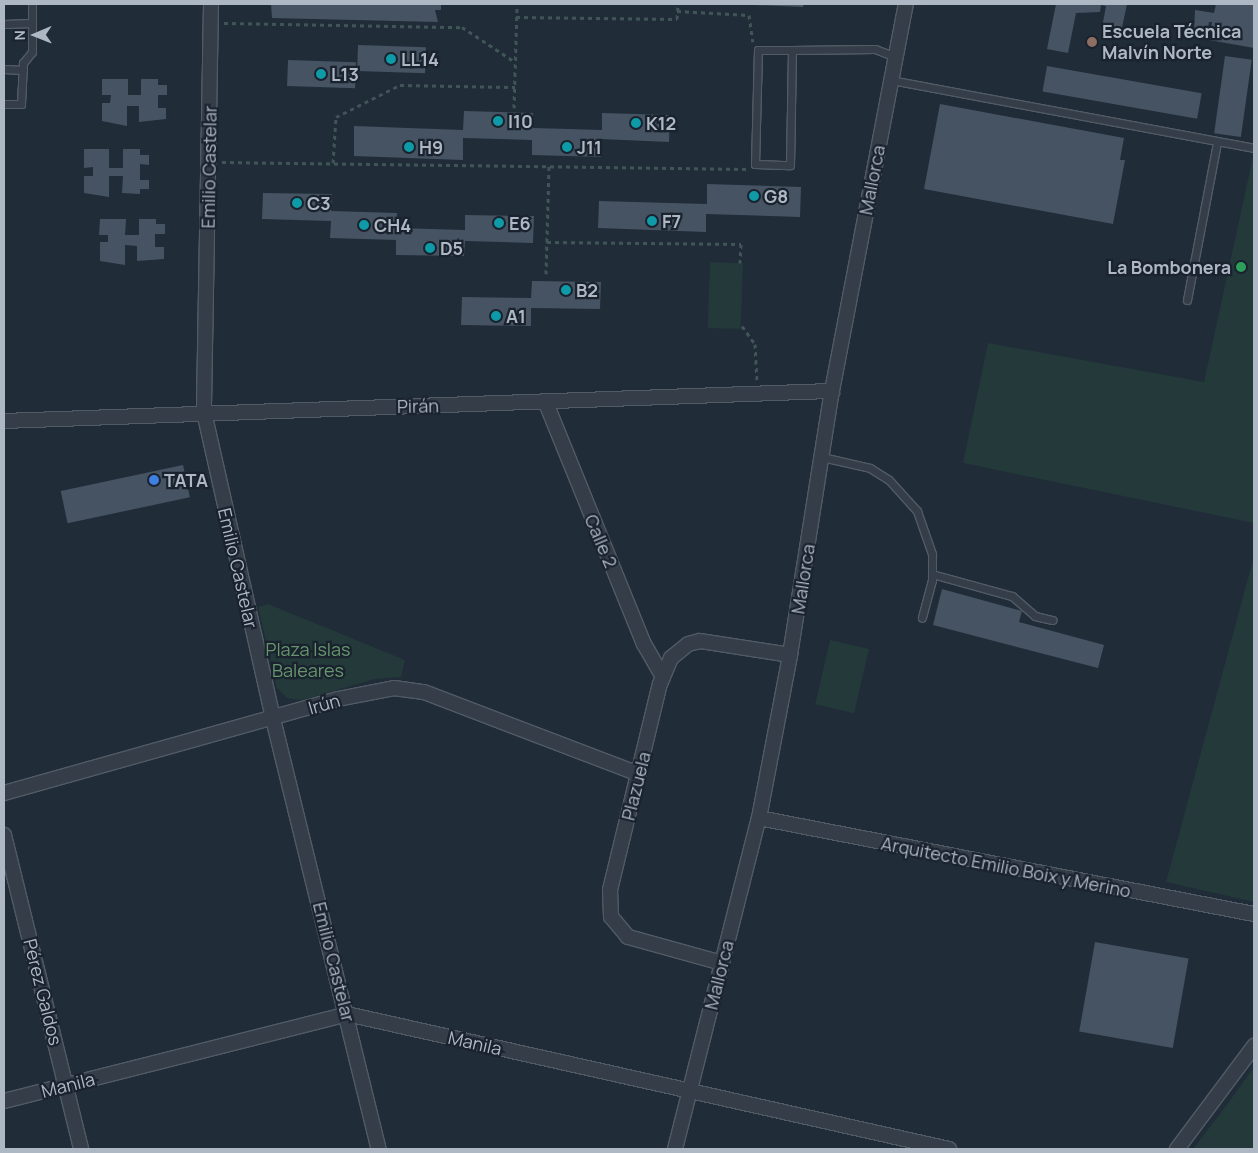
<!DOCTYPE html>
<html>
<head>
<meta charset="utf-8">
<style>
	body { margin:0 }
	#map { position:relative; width:1258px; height:1153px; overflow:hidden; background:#202c38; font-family:Manrope,sans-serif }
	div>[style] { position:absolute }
	.green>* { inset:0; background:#23393a; transform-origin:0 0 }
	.building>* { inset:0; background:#465362; transform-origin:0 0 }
	.path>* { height:3px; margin-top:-1.5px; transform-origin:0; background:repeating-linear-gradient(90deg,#405556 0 4px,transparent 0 8px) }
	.roads { filter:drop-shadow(1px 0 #515b66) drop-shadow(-1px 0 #515b66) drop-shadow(0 1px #515b66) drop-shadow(0 -1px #515b66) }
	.lane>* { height:7px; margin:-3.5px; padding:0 3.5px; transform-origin:3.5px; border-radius:3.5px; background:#343d48 }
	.street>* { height:14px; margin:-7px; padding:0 7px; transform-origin:7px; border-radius:7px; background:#343d48 }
	.dots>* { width:14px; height:14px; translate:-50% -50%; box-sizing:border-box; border:2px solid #19222d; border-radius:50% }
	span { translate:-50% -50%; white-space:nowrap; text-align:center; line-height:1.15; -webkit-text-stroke:4.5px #19222d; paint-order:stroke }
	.poi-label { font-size:18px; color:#aeb8c5; font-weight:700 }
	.left { translate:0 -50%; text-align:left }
	.right { translate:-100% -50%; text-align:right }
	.street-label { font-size:18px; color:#aeb8c5 }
	.park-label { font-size:18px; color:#66956e }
	.frame { position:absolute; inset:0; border:5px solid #aeb8c5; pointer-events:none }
	.north { position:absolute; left:10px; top:10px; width:50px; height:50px; -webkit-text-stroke:4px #19222d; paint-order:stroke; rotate:269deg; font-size:14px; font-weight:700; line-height:20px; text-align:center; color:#aeb8c5 }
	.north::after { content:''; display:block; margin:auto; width:18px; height:22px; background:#aeb8c5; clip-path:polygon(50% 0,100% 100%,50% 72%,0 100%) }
</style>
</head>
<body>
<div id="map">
	<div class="green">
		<div style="clip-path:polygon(1254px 152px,1254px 523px,963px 463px,988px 343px,1204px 382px)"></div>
		<div style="left:710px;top:262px;width:33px;height:66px;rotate:2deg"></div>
		<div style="clip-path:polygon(1254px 556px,1254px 902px,1166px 882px)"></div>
		<div style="clip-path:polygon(268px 604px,405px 660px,401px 677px,375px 679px,302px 700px,287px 698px,277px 688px,258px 607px)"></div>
		<div style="left:830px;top:640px;width:40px;height:66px;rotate:13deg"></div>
		<div style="clip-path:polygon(1254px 1067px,1254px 1149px,1193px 1149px,1226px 1106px)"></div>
	</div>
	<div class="building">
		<div style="clip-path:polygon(271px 4px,441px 4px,441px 10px,435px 10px,438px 22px,272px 18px)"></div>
		<div style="clip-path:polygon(753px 4px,804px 4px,803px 7px,753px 5px)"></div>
		<div style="clip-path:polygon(1056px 4px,1127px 4px,1120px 37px,1101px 33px,1106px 6px,1101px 5px,1100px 12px,1076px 13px,1068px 53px,1047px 49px)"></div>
		<div style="clip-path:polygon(1216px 4px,1254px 4px,1254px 48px,1209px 40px,1212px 22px,1209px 22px,1207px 34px,1194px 32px,1195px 10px,1214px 13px)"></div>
		<div style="left:358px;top:45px;width:68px;height:26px;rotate:2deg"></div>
		<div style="left:1225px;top:56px;width:27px;height:78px;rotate:8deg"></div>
		<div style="left:288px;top:60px;width:68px;height:26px;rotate:2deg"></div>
		<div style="left:1047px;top:66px;width:157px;height:26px;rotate:10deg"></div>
		<div style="clip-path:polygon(102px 79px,128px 79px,128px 95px,141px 95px,141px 79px,158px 79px,158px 85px,167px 85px,167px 95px,158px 95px,158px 108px,166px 108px,166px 119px,139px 122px,139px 106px,127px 106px,127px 126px,102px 121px,102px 103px,110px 103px,111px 95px,102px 95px)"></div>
		<div style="clip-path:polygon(940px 104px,1124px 138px,1120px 160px,1125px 160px,1113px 224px,924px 189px)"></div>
		<div style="clip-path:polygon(464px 111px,533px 113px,533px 128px,602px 130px,602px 113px,670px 115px,669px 142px,601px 139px,601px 157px,532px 155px,532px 140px,463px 138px,463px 160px,354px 156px,354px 126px,463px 130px)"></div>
		<div style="clip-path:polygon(84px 149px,109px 149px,109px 168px,123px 168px,123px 149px,140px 149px,140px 155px,149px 155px,149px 165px,140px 164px,140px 180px,149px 180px,149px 189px,140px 189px,140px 194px,122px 193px,123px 176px,109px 176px,109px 197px,84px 193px,84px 176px,93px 176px,93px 167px,84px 168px)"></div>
		<div style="clip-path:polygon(707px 184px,801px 187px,800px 217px,706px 214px,706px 232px,598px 228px,599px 201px,707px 204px)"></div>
		<div style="clip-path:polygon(263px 193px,332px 194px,331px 211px,397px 213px,396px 228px,465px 230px,465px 215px,534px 216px,533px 243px,465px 241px,464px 256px,396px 255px,396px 240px,330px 238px,331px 221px,262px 219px)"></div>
		<div style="clip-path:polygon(100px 219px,126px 219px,125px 235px,139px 235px,139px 219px,156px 219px,156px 224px,165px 224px,165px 234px,155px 234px,155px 247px,164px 247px,164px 259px,137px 261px,137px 246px,125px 245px,125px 265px,100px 261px,100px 242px,108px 242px,108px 235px,99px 235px)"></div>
		<div style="clip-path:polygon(532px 281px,601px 282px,600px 309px,531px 308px,531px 326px,461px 325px,462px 297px,531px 298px)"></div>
		<div style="left:183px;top:465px;width:33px;height:125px;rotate:78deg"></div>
		<div style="clip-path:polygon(942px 589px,1022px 611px,1019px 622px,1104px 645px,1098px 668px,933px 625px)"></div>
		<div style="left:1095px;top:942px;width:95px;height:91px;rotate:10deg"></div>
	</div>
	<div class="path">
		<div style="left:677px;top:11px;width:72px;rotate:3.2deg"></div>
		<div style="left:749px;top:15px;width:27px;rotate:82deg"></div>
		<div style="left:516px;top:17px;width:161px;rotate:0.7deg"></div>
		<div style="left:677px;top:19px;width:15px;rotate:-86deg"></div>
		<div style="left:224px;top:23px;width:238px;rotate:1deg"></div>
		<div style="left:462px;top:27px;width:64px;rotate:33.4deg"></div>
		<div style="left:514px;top:108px;width:104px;rotate:-88.3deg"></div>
		<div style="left:222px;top:162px;width:524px;rotate:0.77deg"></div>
		<div style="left:333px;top:163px;width:46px;rotate:-86.3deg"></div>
		<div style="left:336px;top:117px;width:72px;rotate:-26.6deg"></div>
		<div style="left:400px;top:85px;width:115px;rotate:1deg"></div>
		<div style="left:547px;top:242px;width:194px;rotate:0.6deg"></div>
		<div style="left:741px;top:244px;width:19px;rotate:93deg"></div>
		<div style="left:546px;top:274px;width:108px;rotate:-88.4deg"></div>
		<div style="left:742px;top:326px;width:22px;rotate:54deg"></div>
		<div style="left:755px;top:344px;width:36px;rotate:87deg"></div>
	</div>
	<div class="roads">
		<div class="lane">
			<div style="left:4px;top:24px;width:28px;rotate:-2deg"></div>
			<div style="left:792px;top:50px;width:34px;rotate:180deg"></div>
			<div style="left:758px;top:50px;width:114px;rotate:91.5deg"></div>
			<div style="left:755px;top:164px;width:35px;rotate:2deg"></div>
			<div style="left:790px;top:165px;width:115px;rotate:-89deg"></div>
			<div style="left:792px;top:50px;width:83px;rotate:-0.7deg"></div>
			<div style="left:875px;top:49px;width:22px;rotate:21deg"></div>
			<div style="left:4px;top:69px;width:19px;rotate:3deg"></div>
			<div style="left:891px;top:80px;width:369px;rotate:10.6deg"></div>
			<div style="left:4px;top:104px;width:17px"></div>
			<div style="left:21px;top:104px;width:41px;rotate:-87.2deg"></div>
			<div style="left:23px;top:63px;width:14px;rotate:-51deg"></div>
			<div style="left:32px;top:52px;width:48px;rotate:-90deg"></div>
			<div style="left:1187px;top:300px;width:161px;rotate:-79.2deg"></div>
			<div style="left:822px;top:457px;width:49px;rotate:12.9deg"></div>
			<div style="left:870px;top:468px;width:22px;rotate:32deg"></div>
			<div style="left:889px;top:480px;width:42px;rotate:47.9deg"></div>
			<div style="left:917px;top:511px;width:46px;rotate:70.8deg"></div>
			<div style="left:932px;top:554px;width:26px;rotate:90deg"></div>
			<div style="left:932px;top:580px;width:39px;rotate:105deg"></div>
			<div style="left:932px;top:574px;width:83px;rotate:15.4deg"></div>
			<div style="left:1012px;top:596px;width:30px;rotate:41deg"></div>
			<div style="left:1035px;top:616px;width:18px;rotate:13deg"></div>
		</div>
		<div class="street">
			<div style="left:211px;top:4px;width:408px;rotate:91deg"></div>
			<div style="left:204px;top:412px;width:315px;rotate:77.3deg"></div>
			<div style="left:273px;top:719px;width:443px;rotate:76.2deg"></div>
			<div style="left:546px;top:403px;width:260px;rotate:67.9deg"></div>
			<div style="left:644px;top:644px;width:38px;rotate:60deg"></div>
			<div style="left:4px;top:421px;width:829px;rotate:-2.08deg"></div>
			<div style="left:4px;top:793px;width:347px;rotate:-15.7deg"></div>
			<div style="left:338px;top:699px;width:57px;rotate:-11.1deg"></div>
			<div style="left:394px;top:688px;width:30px;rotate:8deg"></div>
			<div style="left:424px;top:692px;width:230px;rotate:20.9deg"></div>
			<div style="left:759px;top:818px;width:504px;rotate:10.98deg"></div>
			<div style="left:4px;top:835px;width:323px;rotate:76.2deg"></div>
			<div style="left:722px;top:963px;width:98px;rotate:-164.5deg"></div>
			<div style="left:628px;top:937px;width:26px;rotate:-130deg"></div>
			<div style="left:611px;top:917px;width:27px;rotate:-92deg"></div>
			<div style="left:610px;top:890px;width:212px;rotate:-76.4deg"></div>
			<div style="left:660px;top:684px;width:28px;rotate:-67deg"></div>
			<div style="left:671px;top:658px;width:22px;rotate:-39deg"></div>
			<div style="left:688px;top:644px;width:12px;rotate:-14deg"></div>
			<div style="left:700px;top:641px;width:91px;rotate:8.8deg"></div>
			<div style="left:4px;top:1101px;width:354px;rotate:-14.2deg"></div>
			<div style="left:347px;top:1014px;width:617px;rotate:12.64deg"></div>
			<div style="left:675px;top:1149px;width:341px;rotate:-75.8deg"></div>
			<div style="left:759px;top:818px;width:166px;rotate:-79.2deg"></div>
			<div style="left:790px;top:655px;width:267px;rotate:-81deg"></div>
			<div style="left:832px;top:391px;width:394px;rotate:-79.2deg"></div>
			<div style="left:1177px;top:1149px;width:129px;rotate:-53.2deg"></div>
		</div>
	</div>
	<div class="dots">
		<div style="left:1092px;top:42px;background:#8d6e63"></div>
		<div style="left:391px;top:59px;background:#0f9aa8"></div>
		<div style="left:321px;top:74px;background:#0f9aa8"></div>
		<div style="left:498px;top:121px;background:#0f9aa8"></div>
		<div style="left:636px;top:123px;background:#0f9aa8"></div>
		<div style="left:409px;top:147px;background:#0f9aa8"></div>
		<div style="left:567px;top:147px;background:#0f9aa8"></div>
		<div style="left:754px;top:196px;background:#0f9aa8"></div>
		<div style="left:297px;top:203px;background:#0f9aa8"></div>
		<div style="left:652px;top:221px;background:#0f9aa8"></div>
		<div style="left:499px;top:223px;background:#0f9aa8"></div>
		<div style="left:364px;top:225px;background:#0f9aa8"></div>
		<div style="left:430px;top:248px;background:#0f9aa8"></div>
		<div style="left:1241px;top:267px;background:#2e9e5b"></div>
		<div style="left:566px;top:290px;background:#0f9aa8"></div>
		<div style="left:496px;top:316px;background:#0f9aa8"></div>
		<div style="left:154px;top:480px;background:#3f7fe0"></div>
	</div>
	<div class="poi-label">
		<span class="left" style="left:1102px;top:42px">Escuela Técnica<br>Malvín Norte</span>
		<span class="left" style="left:401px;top:59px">LL14</span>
		<span class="left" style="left:331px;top:74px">L13</span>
		<span class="left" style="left:508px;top:121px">I10</span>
		<span class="left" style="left:646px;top:123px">K12</span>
		<span class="left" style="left:419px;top:147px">H9</span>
		<span class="left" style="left:577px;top:147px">J11</span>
		<span class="left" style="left:764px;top:196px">G8</span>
		<span class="left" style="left:307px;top:203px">C3</span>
		<span class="left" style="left:662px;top:221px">F7</span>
		<span class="left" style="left:509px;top:223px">E6</span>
		<span class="left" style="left:374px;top:225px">CH4</span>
		<span class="left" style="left:440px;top:248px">D5</span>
		<span class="right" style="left:1231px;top:267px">La Bombonera</span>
		<span class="left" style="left:576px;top:290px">B2</span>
		<span class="left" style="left:506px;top:316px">A1</span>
		<span class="left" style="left:164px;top:480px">TATA</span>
	</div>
	<div class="street-label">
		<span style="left:209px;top:167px;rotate:-89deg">Emilio Castelar</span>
		<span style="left:872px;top:180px;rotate:-79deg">Mallorca</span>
		<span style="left:418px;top:406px;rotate:-1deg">Pirán</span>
		<span style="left:601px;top:541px;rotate:67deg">Calle 2</span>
		<span style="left:238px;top:568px;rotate:77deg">Emilio Castelar</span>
		<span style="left:803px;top:579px;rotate:-81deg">Mallorca</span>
		<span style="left:324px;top:704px;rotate:-16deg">Irún</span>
		<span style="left:636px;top:786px;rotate:-76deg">Plazuela</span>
		<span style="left:1006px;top:867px;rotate:11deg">Arquitecto Emilio Boix y Merino</span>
		<span style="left:334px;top:962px;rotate:76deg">Emilio Castelar</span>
		<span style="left:719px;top:975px;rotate:-76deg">Mallorca</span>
		<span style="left:43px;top:992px;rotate:76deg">Pérez Galdos</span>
		<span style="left:475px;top:1043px;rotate:13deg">Manila</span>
		<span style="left:68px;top:1085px;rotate:-14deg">Manila</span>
	</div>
	<div class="park-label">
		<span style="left:308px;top:660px">Plaza Islas<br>Baleares</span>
	</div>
	<div class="frame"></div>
	<div class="north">N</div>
</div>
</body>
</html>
